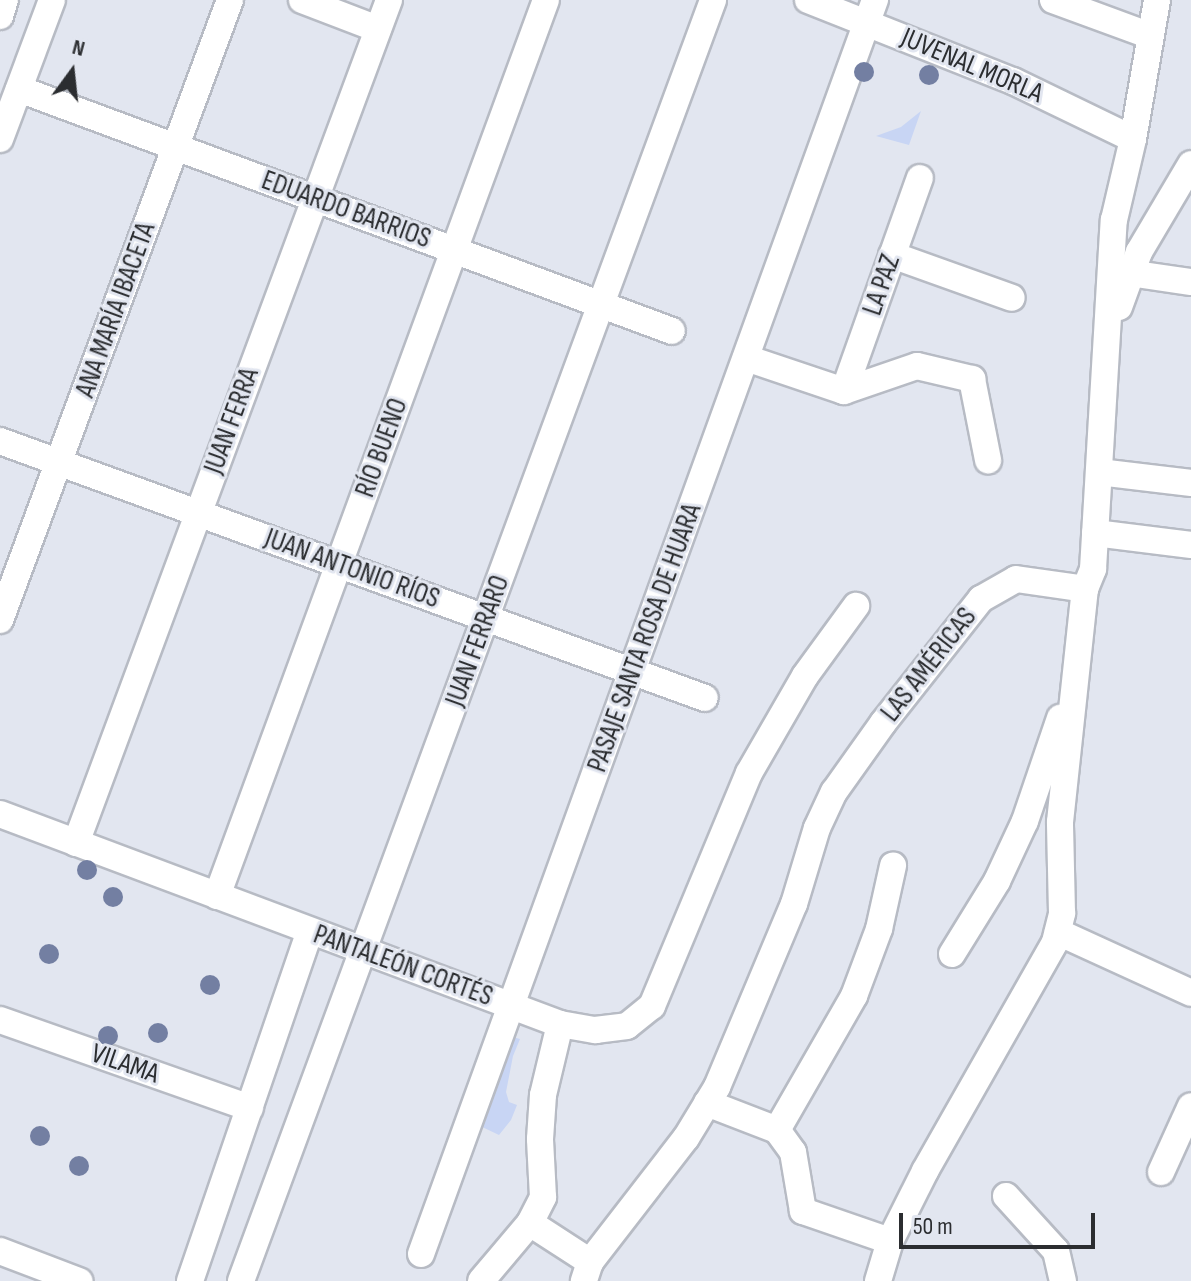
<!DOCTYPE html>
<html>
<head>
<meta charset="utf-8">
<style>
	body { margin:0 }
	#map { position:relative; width:1191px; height:1281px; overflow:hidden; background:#e2e6f0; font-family:"Sofia Sans Condensed",sans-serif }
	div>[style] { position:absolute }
	.green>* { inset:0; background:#c8d5f4 }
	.roads { filter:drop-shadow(2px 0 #b7bbc4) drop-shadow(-2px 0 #b7bbc4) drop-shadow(0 2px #b7bbc4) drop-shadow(0 -2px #b7bbc4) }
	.minor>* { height:26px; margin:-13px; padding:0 13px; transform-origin:13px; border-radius:13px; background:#fff }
	.trees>* { width:20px; height:20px; margin:-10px; border-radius:50%; background:#737fa2 }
	span { translate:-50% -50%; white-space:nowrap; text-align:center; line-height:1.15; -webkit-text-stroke:6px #e2e6f0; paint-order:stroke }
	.street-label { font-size:28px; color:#2b2d30 }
	.north { position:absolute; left:32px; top:32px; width:80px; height:80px; -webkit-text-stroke:6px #e2e6f0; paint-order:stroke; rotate:15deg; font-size:22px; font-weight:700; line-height:32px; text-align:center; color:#2b2d30 }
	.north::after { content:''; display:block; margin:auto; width:28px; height:36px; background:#2b2d30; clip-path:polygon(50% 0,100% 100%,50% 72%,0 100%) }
	.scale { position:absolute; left:899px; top:1213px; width:196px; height:36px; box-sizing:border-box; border:4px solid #2b2d30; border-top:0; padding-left:10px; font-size:24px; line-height:28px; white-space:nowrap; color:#2b2d30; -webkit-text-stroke:6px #e2e6f0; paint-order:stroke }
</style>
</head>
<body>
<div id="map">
	<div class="green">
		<div style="clip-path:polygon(921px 111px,909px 145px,876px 136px,901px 127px)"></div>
		<div style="clip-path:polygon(509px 1036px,520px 1039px,513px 1056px,506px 1092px,509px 1102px,517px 1105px,511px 1120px,499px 1135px,478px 1125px)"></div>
	</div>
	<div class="roads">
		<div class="minor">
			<div style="left:302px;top:0;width:81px;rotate:20.9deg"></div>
			<div style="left:808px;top:0;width:220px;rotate:21.6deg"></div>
			<div style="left:1013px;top:81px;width:133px;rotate:25.8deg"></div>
			<div style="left:1053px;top:0;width:104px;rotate:20.2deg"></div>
			<div style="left:0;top:16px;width:17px;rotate:-73deg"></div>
			<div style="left:19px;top:89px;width:696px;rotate:20.33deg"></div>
			<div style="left:0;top:139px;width:148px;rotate:-69.5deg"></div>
			<div style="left:892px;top:255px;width:127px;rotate:19.7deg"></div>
			<div style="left:1129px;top:273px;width:63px;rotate:8.3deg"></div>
			<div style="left:1119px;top:307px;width:59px;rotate:-70deg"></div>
			<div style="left:1139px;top:252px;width:102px;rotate:-59.4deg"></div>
			<div style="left:746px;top:358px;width:103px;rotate:18.6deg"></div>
			<div style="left:844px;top:391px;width:77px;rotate:-18.9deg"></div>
			<div style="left:917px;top:366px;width:57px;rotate:13.3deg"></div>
			<div style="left:972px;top:379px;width:83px;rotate:78.8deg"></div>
			<div style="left:844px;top:391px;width:226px;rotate:-70.4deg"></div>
			<div style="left:0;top:441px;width:750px;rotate:20.03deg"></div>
			<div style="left:1099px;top:472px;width:93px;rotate:6.8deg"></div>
			<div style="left:1095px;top:533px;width:97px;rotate:7.1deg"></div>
			<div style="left:0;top:620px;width:661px;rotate:-69.65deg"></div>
			<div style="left:0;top:814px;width:598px;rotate:20.56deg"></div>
			<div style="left:560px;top:1024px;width:36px;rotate:10deg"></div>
			<div style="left:595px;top:1030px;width:32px;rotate:-7deg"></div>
			<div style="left:627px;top:1026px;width:32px;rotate:-39deg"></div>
			<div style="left:652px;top:1006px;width:252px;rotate:-67.4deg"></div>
			<div style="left:749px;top:773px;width:112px;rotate:-60deg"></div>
			<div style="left:805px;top:676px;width:87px;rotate:-53.9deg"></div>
			<div style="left:76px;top:843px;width:899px;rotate:-69.63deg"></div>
			<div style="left:217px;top:896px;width:954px;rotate:-69.84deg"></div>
			<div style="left:1058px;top:932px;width:146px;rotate:24.6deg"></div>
			<div style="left:952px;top:954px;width:86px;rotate:-58.3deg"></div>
			<div style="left:997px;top:881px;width:66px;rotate:-65deg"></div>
			<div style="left:1025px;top:821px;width:109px;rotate:-71.2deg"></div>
			<div style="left:0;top:1020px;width:265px;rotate:19.4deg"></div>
			<div style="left:707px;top:1103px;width:75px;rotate:21.1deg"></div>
			<div style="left:777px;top:1130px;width:27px;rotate:54deg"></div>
			<div style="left:793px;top:1152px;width:60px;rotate:80.4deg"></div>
			<div style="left:803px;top:1211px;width:92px;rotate:19deg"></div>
			<div style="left:777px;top:1130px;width:155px;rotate:-60.1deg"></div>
			<div style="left:854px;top:996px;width:72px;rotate:-69.5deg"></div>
			<div style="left:879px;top:929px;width:65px;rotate:-77.5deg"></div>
			<div style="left:1161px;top:1172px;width:72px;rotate:-65.6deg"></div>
			<div style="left:1006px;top:1196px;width:74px;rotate:47.7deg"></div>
			<div style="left:1056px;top:1251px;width:31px;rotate:77deg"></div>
			<div style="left:530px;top:1223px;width:72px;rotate:33deg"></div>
			<div style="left:590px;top:1262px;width:20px;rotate:108deg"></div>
			<div style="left:0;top:1251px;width:85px;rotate:20.8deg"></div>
			<div style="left:421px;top:1254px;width:1334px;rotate:-70.1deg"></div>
			<div style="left:590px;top:1262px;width:157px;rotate:-52.3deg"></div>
			<div style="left:686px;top:1138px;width:60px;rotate:-58.7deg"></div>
			<div style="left:717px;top:1087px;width:199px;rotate:-67.2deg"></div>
			<div style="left:794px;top:904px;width:79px;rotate:-73.2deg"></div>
			<div style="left:817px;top:828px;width:40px;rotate:-65deg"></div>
			<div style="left:834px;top:792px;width:85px;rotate:-54.6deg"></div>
			<div style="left:883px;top:723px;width:158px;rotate:-51.7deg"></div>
			<div style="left:981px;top:599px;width:40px;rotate:-29.7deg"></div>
			<div style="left:1016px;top:579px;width:70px;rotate:8.2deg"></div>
			<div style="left:1085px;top:589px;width:22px;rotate:-68deg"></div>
			<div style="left:1093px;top:569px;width:350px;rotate:-86.6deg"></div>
			<div style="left:1114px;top:220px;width:83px;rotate:-76.8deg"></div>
			<div style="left:1133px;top:139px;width:141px;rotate:-80.2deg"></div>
			<div style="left:190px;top:1281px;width:370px;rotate:-71.1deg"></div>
			<div style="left:241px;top:1281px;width:1365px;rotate:-69.77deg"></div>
			<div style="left:481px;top:1281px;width:76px;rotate:-49.8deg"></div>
			<div style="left:530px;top:1223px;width:29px;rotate:-63deg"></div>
			<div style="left:543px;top:1197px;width:58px;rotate:-93deg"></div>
			<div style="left:540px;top:1139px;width:44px;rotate:-86.1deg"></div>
			<div style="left:543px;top:1095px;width:73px;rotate:-76.5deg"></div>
			<div style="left:878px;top:1281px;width:42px;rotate:-73.3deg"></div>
			<div style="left:890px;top:1241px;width:78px;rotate:-63.4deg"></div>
			<div style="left:925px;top:1171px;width:263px;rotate:-60.4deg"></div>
			<div style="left:1055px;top:942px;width:30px;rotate:-76deg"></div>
			<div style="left:1062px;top:913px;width:91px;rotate:-91.3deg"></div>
			<div style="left:1060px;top:822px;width:234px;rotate:-83.9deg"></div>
		</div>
	</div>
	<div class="trees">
		<div style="left:864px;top:72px"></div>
		<div style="left:929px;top:75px"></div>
		<div style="left:87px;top:870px"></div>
		<div style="left:113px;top:897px"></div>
		<div style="left:49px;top:954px"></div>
		<div style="left:210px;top:985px"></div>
		<div style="left:158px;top:1033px"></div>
		<div style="left:108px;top:1036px"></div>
		<div style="left:40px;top:1136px"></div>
		<div style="left:79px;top:1166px"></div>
	</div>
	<div class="street-label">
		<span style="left:972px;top:66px;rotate:23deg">JUVENAL MORLA</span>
		<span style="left:346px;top:210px;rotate:20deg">EDUARDO BARRIOS</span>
		<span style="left:882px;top:285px;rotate:-71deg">LA PAZ</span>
		<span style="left:116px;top:310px;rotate:-70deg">ANA MARÍA IBACETA</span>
		<span style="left:232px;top:421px;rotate:-70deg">JUAN FERRA</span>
		<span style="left:382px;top:448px;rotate:-70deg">RÍO BUENO</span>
		<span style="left:352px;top:569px;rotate:20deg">JUAN ANTONIO RÍOS</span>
		<span style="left:645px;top:638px;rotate:-70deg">PASAJE SANTA ROSA DE HUARA</span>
		<span style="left:478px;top:641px;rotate:-70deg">JUAN FERRARO</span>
		<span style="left:929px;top:665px;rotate:-52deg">LAS AMÉRICAS</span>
		<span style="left:403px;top:966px;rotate:20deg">PANTALEÓN CORTÉS</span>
		<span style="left:125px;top:1064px;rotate:19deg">VILAMA</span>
	</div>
	<div class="north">N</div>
	<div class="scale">50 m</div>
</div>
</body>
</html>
